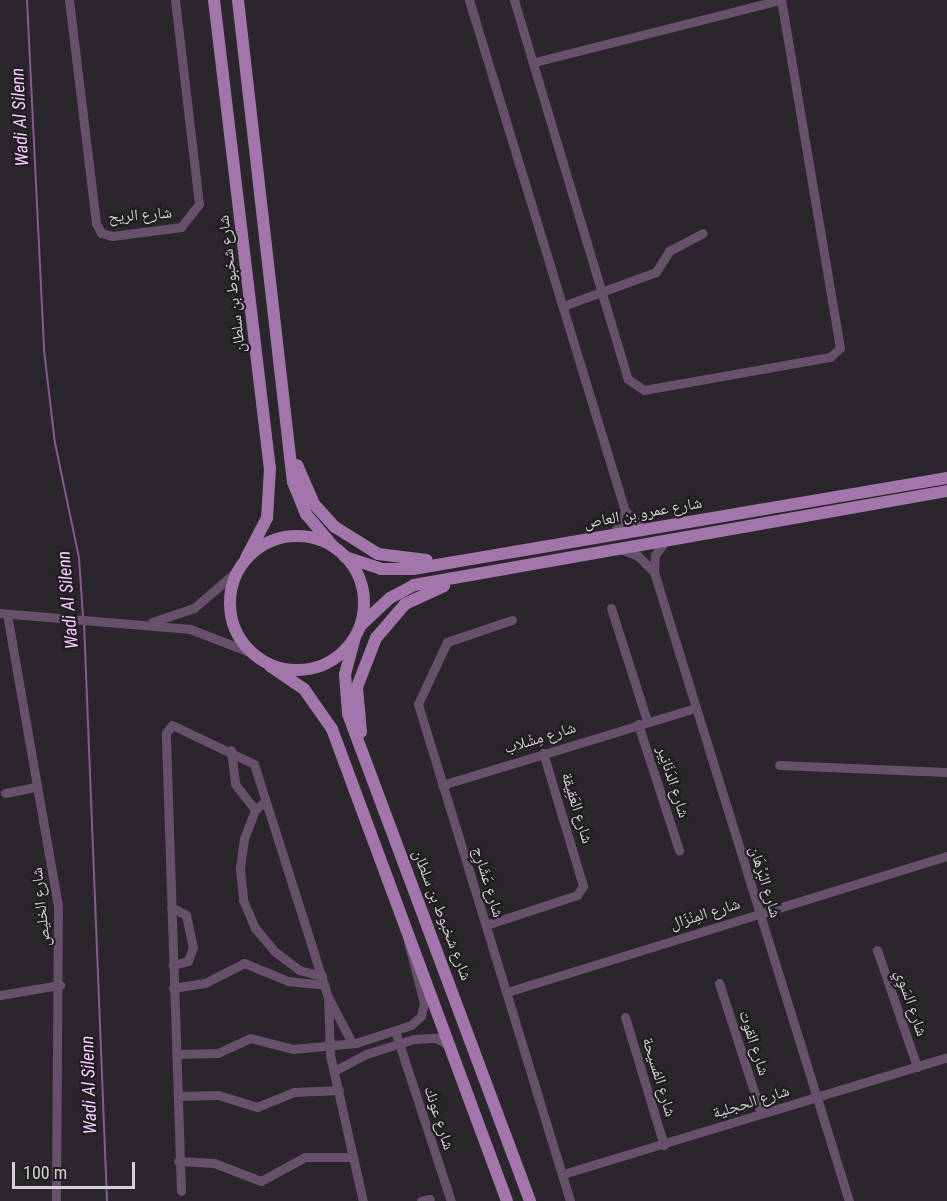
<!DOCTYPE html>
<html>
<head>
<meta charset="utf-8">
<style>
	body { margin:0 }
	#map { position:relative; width:947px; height:1201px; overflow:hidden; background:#2a262b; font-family:"Roboto Condensed","Noto Naskh Arabic",sans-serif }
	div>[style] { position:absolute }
	.stream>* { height:2px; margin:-1px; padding:0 1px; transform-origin:1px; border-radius:1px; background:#8c5895 }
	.minor>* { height:9px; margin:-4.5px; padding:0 4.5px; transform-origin:4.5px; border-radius:4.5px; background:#66506a }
	.major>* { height:12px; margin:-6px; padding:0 6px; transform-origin:6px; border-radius:6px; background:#a376ab }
	.major>.ring { margin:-6px; padding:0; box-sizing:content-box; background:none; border:12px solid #a376ab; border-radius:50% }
	span { translate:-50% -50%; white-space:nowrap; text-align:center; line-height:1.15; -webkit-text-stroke:4.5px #201d21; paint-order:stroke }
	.street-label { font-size:16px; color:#d3d1d4 }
	.water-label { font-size:18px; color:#f7cbff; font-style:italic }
	.scale { position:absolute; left:12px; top:1162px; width:123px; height:27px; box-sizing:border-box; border:3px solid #d3d1d4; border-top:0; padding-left:8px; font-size:18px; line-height:21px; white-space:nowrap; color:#d3d1d4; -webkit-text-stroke:4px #201d21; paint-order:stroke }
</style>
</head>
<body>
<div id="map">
	<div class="stream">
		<div style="left:27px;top:0;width:350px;rotate:87.2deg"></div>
		<div style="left:44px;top:350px;width:94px;rotate:83.3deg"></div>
		<div style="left:55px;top:443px;width:117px;rotate:78.2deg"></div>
		<div style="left:79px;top:558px;width:59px;rotate:86.1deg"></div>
		<div style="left:84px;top:623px;width:578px;rotate:87.72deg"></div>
	</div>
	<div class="minor">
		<div style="left:69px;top:0;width:225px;rotate:83.1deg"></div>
		<div style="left:96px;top:223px;width:11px;rotate:63deg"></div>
		<div style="left:101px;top:233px;width:11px;rotate:15deg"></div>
		<div style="left:112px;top:236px;width:70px;rotate:-7.4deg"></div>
		<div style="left:181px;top:227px;width:29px;rotate:-52deg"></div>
		<div style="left:199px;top:204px;width:205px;rotate:-96.7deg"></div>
		<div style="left:469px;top:0;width:534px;rotate:73.02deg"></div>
		<div style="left:625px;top:511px;width:28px;rotate:44deg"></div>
		<div style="left:514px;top:0;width:396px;rotate:73.3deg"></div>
		<div style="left:628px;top:379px;width:19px;rotate:35deg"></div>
		<div style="left:644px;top:390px;width:189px;rotate:-10.1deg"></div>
		<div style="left:830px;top:357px;width:13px;rotate:-42deg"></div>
		<div style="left:840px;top:348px;width:353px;rotate:-99.6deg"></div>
		<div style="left:535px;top:62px;width:253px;rotate:-14.2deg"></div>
		<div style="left:563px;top:306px;width:99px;rotate:-20.1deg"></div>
		<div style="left:656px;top:272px;width:25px;rotate:-58deg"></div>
		<div style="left:669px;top:251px;width:38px;rotate:-28deg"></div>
		<div style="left:613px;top:535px;width:27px;rotate:-63deg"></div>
		<div style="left:621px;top:549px;width:18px;rotate:22deg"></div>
		<div style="left:638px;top:556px;width:23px;rotate:45deg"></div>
		<div style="left:654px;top:572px;width:659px;rotate:72.78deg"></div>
		<div style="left:654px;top:572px;width:17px;rotate:-87deg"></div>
		<div style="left:655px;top:555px;width:17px;rotate:-54deg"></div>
		<div style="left:611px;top:608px;width:119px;rotate:72.3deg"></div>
		<div style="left:0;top:613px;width:191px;rotate:4.8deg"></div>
		<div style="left:190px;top:629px;width:64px;rotate:21deg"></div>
		<div style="left:7px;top:614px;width:297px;rotate:80.1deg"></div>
		<div style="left:58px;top:907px;width:294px;rotate:90.4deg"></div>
		<div style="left:512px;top:620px;width:69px;rotate:161.3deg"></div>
		<div style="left:447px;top:642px;width:68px;rotate:115.1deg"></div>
		<div style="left:418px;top:704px;width:520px;rotate:72.99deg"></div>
		<div style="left:152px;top:622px;width:44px;rotate:-18.4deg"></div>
		<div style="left:194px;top:608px;width:58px;rotate:-40.8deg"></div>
		<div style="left:638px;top:724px;width:133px;rotate:72deg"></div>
		<div style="left:231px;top:750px;width:34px;rotate:83deg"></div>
		<div style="left:235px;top:784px;width:33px;rotate:52deg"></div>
		<div style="left:779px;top:765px;width:168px;rotate:2.4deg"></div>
		<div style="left:442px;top:785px;width:264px;rotate:-16.9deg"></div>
		<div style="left:5px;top:793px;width:33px;rotate:-11deg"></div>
		<div style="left:264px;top:802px;width:12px;rotate:138deg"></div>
		<div style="left:255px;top:810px;width:31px;rotate:111deg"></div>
		<div style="left:244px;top:839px;width:30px;rotate:98deg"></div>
		<div style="left:240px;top:869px;width:31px;rotate:84deg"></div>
		<div style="left:243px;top:900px;width:30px;rotate:67deg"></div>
		<div style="left:255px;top:928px;width:30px;rotate:50deg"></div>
		<div style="left:274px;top:951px;width:31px;rotate:37deg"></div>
		<div style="left:299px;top:970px;width:24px;rotate:15deg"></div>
		<div style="left:171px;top:907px;width:17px;rotate:28deg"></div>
		<div style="left:186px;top:915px;width:33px;rotate:78deg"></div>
		<div style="left:193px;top:947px;width:15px;rotate:110deg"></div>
		<div style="left:188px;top:961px;width:16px;rotate:165deg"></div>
		<div style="left:486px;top:925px;width:96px;rotate:-18.2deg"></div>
		<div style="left:577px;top:895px;width:11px;rotate:-56deg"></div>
		<div style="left:583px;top:886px;width:139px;rotate:-106.7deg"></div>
		<div style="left:877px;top:950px;width:124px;rotate:71.1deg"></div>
		<div style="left:719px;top:983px;width:137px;rotate:72.1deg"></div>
		<div style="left:173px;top:988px;width:32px;rotate:-9deg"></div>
		<div style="left:205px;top:983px;width:44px;rotate:-27.1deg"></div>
		<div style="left:244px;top:963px;width:48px;rotate:22.2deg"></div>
		<div style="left:288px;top:981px;width:37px;rotate:6deg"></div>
		<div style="left:507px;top:992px;width:461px;rotate:-17.2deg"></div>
		<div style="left:0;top:995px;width:61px;rotate:-9.5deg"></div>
		<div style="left:328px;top:997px;width:52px;rotate:62.4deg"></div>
		<div style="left:625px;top:1017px;width:134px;rotate:73.1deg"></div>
		<div style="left:395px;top:1031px;width:179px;rotate:71.8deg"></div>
		<div style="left:177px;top:1054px;width:41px;rotate:-1.4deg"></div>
		<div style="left:218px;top:1053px;width:35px;rotate:-25deg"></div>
		<div style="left:250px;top:1038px;width:44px;rotate:14.3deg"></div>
		<div style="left:293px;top:1049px;width:63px;rotate:-5.4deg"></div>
		<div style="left:356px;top:1043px;width:58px;rotate:-18.1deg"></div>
		<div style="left:411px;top:1025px;width:13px;rotate:-42deg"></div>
		<div style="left:421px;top:1016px;width:13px;rotate:-77deg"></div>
		<div style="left:424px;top:1003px;width:64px;rotate:-104.5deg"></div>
		<div style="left:334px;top:1071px;width:36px;rotate:-28deg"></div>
		<div style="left:366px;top:1054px;width:50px;rotate:-17.4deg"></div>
		<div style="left:414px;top:1039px;width:22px;rotate:-3deg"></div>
		<div style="left:436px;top:1038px;width:15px;rotate:28deg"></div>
		<div style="left:178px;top:1096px;width:40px;rotate:-1.4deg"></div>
		<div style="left:218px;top:1095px;width:41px;rotate:17.1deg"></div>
		<div style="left:257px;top:1107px;width:40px;rotate:-22deg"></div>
		<div style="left:294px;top:1092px;width:45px;rotate:-2.5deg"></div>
		<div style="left:178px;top:1161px;width:36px;rotate:3deg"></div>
		<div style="left:214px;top:1163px;width:50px;rotate:21deg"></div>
		<div style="left:261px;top:1181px;width:50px;rotate:-28.6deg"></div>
		<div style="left:305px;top:1157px;width:47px"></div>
		<div style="left:563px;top:1174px;width:401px;rotate:-16.9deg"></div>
		<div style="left:181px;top:1191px;width:458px;rotate:-91.9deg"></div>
		<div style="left:166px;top:733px;width:10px;rotate:-53deg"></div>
		<div style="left:172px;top:725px;width:91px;rotate:25.4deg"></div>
		<div style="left:254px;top:764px;width:244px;rotate:72.4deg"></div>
		<div style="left:328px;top:997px;width:58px;rotate:88deg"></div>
		<div style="left:330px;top:1055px;width:150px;rotate:77.3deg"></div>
		<div style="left:421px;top:1201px;width:9px;rotate:-13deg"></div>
	</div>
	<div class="major">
		<div style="left:214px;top:0;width:471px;rotate:83.2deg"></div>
		<div style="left:270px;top:468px;width:50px;rotate:93.4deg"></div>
		<div style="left:267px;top:518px;width:45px;rotate:117.7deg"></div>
		<div style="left:238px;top:0;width:485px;rotate:83.5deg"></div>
		<div style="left:293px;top:482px;width:35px;rotate:68deg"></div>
		<div style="left:306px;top:514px;width:39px;rotate:50deg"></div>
		<div style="left:297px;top:465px;width:43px;rotate:66.4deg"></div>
		<div style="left:314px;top:504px;width:31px;rotate:48deg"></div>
		<div style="left:335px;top:527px;width:51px;rotate:32.1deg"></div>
		<div style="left:378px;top:554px;width:49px;rotate:7deg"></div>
		<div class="ring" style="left:230px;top:536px;width:122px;height:122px"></div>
		<div style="left:345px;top:557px;width:38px;rotate:18deg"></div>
		<div style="left:381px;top:569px;width:32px"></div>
		<div style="left:413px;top:569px;width:542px;rotate:-9.67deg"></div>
		<div style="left:361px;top:625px;width:40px;rotate:-43deg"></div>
		<div style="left:390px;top:598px;width:27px;rotate:-28deg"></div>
		<div style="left:414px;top:585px;width:541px;rotate:-10deg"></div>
		<div style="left:355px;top:637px;width:38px;rotate:105deg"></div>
		<div style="left:345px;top:674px;width:40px;rotate:85.7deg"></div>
		<div style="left:348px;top:714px;width:520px;rotate:69.51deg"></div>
		<div style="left:270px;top:666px;width:41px;rotate:34.1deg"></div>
		<div style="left:304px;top:689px;width:49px;rotate:55deg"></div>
		<div style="left:332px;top:729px;width:503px;rotate:69.66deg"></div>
		<div style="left:361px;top:732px;width:45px;rotate:-95.1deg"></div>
		<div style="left:357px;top:687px;width:53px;rotate:-68.8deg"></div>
		<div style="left:376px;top:638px;width:45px;rotate:-49.5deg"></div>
		<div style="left:405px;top:604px;width:43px;rotate:-24.8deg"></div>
	</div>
	<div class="street-label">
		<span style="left:140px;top:215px;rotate:-4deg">شارع الريح</span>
		<span style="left:232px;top:284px;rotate:-97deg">شارع شخبوط بن سلطان</span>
		<span style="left:643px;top:513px;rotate:-10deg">شارع عمرو بن العاص</span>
		<span style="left:540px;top:738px;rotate:-17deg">شارع مِشْلاب</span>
		<span style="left:673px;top:782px;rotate:72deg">شارع الدَنَانِير</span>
		<span style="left:577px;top:808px;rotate:73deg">شارع العَقِيقة</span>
		<span style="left:488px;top:882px;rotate:73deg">شارع عَشَارِج</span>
		<span style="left:765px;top:882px;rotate:73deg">شارع البُرْهَان</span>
		<span style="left:41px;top:907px;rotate:-96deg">شارع الخليص</span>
		<span style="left:705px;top:914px;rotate:-17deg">شارع المِنْزَال</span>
		<span style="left:442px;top:915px;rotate:69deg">شارع شخبوط بن سلطان</span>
		<span style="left:911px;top:1003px;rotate:71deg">شارع السَوِي</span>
		<span style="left:754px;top:1043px;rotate:72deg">شارع القوت</span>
		<span style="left:659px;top:1077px;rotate:73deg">شارع الفسيحة</span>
		<span style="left:751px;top:1102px;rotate:-17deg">شارع الحجلية</span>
		<span style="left:439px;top:1118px;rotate:72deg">شارع عونك</span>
	</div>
	<div class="water-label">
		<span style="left:20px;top:117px;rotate:-93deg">Wadi Al Silenn</span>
		<span style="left:68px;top:600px;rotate:-95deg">Wadi Al Silenn</span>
		<span style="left:89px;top:1085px;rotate:-92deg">Wadi Al Silenn</span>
	</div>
	<div class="scale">100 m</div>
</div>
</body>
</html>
